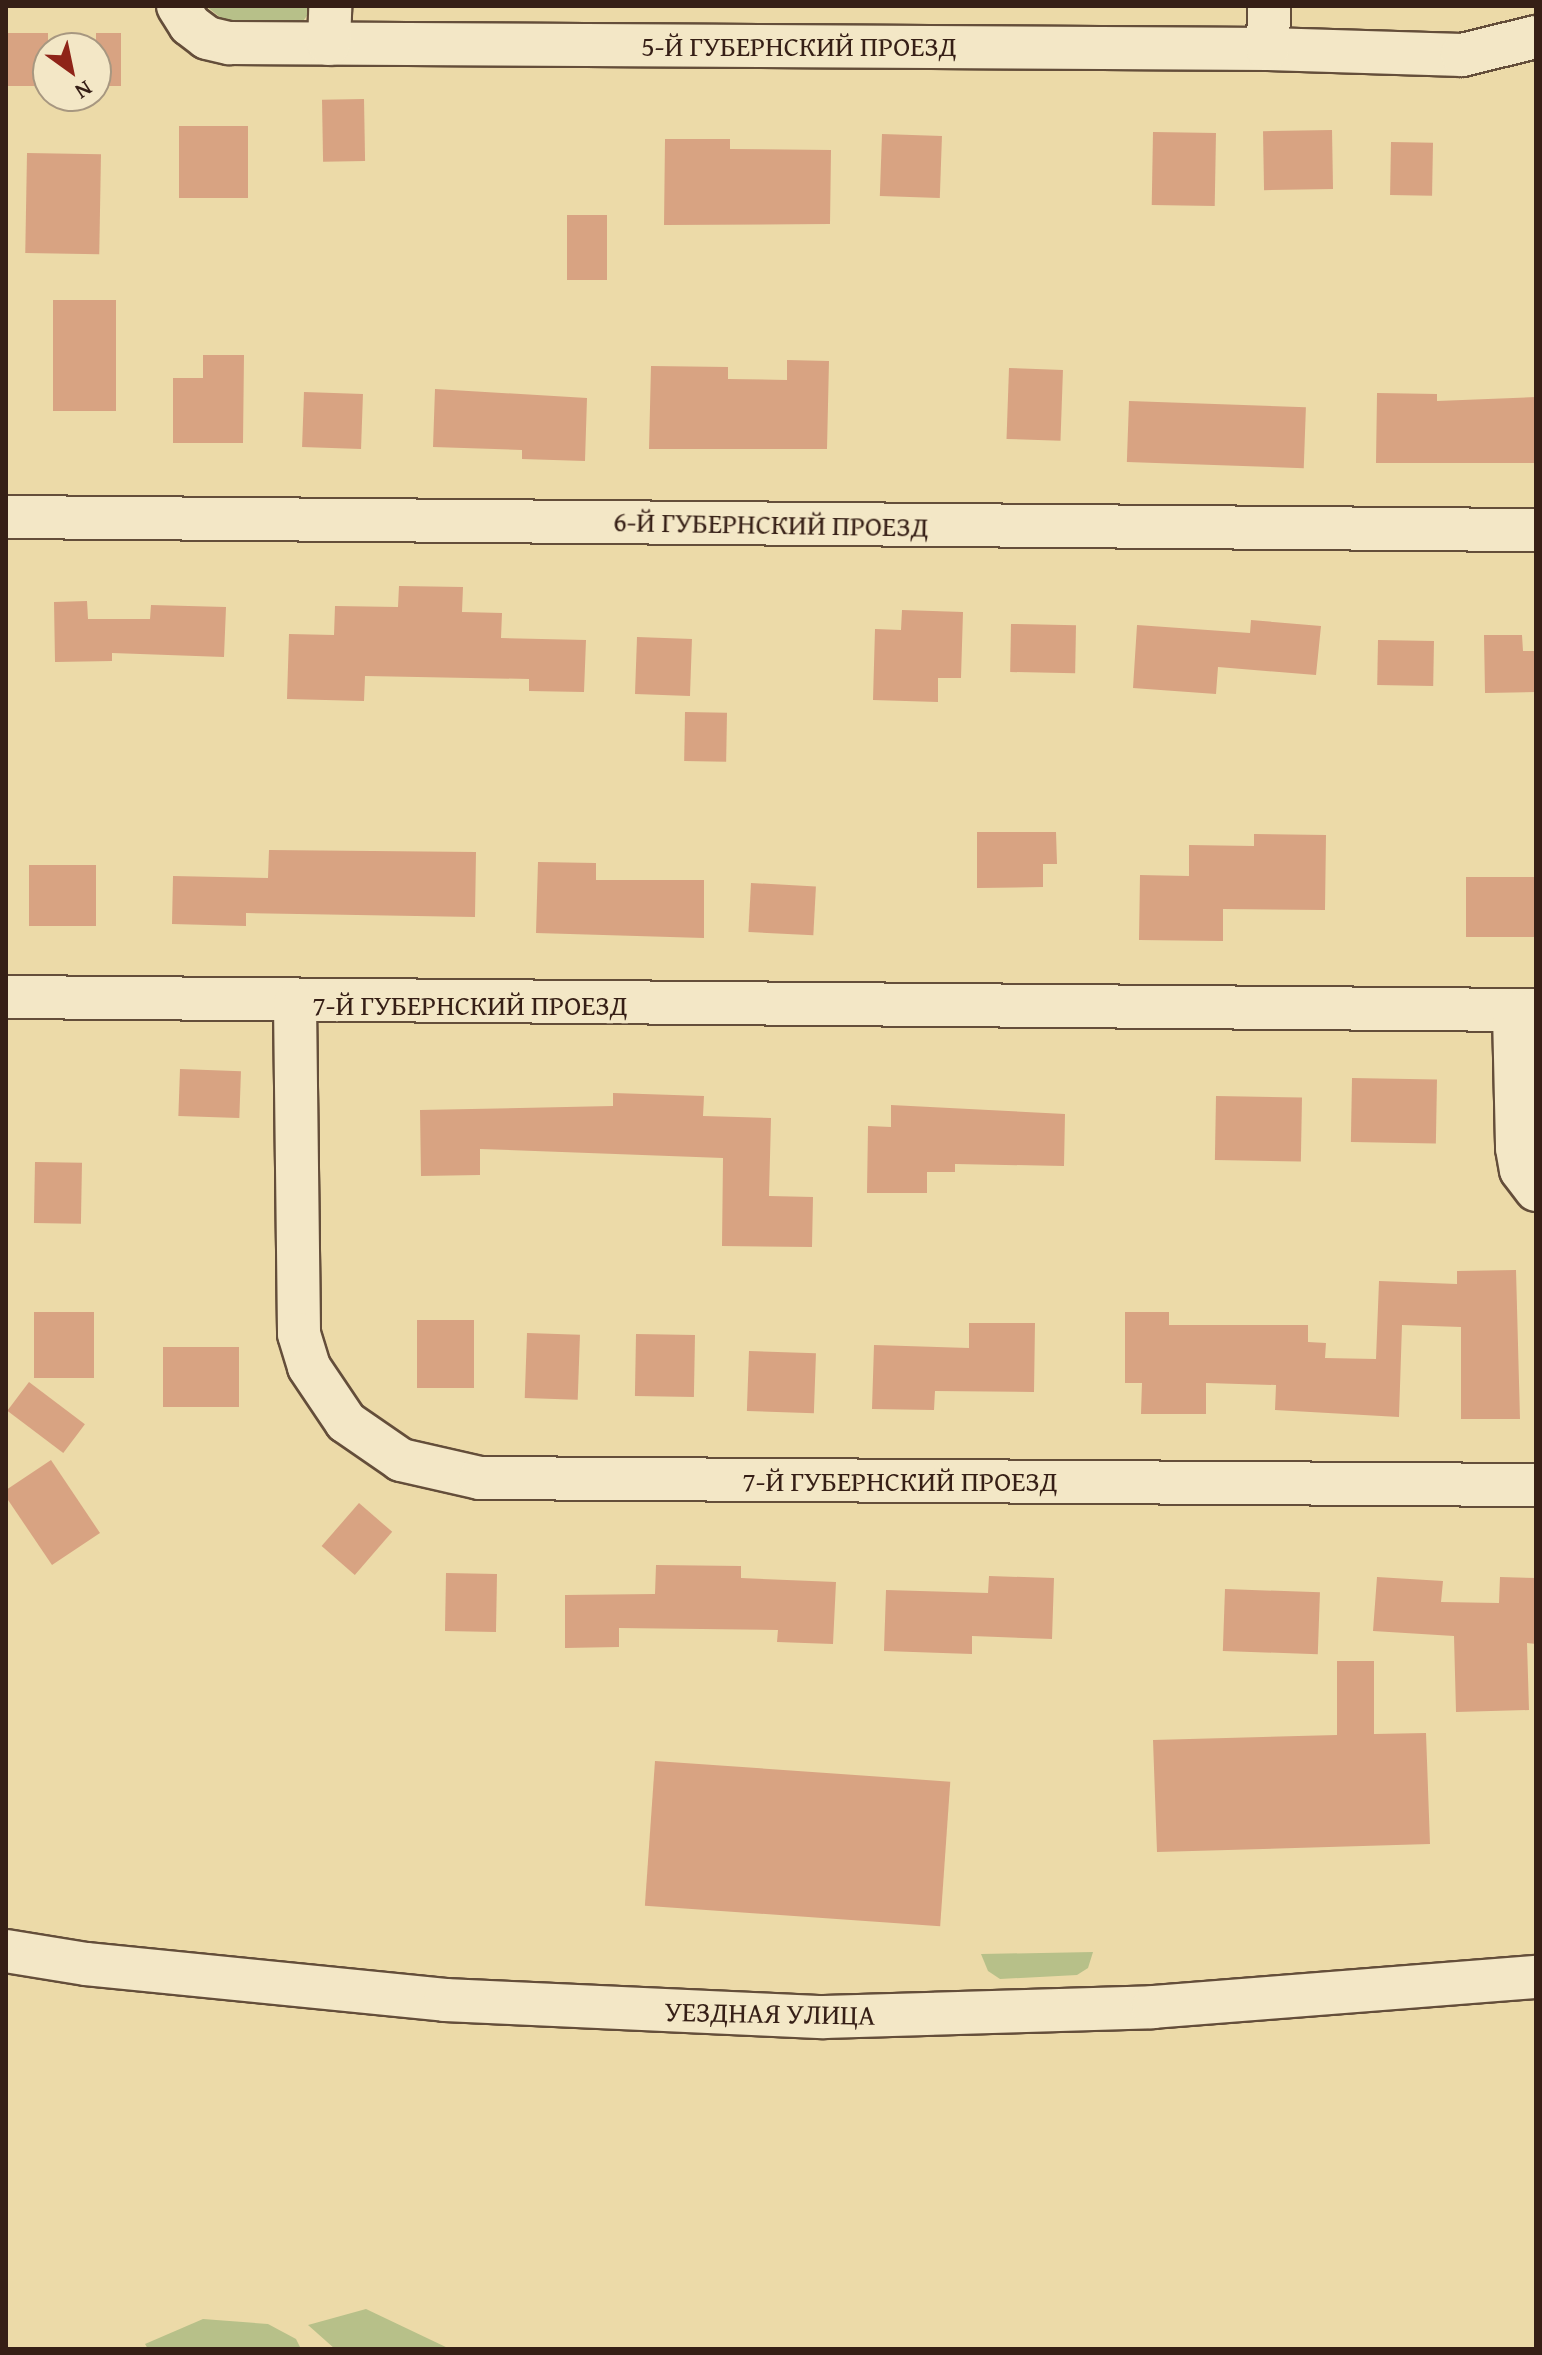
<!DOCTYPE html>
<html>
<head>
<meta charset="utf-8">
<style>
	body { margin:0 }
	#map { position:relative; width:1542px; height:2355px; overflow:hidden; background:#ecdaa8; font-family:"Gentium Book Plus",serif }
	div>[style] { position:absolute }
	.green>* { inset:0; background:#b7c089 }
	.building>* { inset:0; background:#d8a382; transform-origin:0 0 }
	.roads { filter:drop-shadow(2px 0 #644e3a) drop-shadow(-2px 0 #644e3a) drop-shadow(0 2px #644e3a) drop-shadow(0 -2px #644e3a) }
	.minor>* { height:42px; margin:-21px; padding:0 21px; transform-origin:21px; border-radius:21px; background:#f3e7c6 }
	span { translate:-50% -50%; white-space:nowrap; text-align:center; line-height:1.15; -webkit-text-stroke:6px #f3e7c6; paint-order:stroke }
	.street-label { font-size:28px; color:#361f16 }
	.frame { position:absolute; inset:0; border:8px solid #361f16; pointer-events:none }
	.north { position:absolute; left:32px; top:32px; width:80px; height:80px; box-sizing:border-box; background:#f3e7c6; border:2px solid #a79780; border-radius:50%; rotate:147deg; font-size:22px; font-weight:700; line-height:32px; text-align:center; color:#361f16 }
	.north::after { content:''; display:block; margin:auto; width:28px; height:36px; background:#8f2418; clip-path:polygon(50% 0,100% 100%,50% 72%,0 100%) }
</style>
</head>
<body>
<div id="map">
	<div class="green">
		<div style="clip-path:polygon(206px 6px,314px 6px,301px 24px,226px 22px)"></div>
		<div style="clip-path:polygon(1093px 1952px,1088px 1968px,1077px 1975px,1000px 1979px,988px 1971px,981px 1954px)"></div>
		<div style="clip-path:polygon(366px 2309px,450px 2349px,335px 2349px,308px 2325px)"></div>
		<div style="clip-path:polygon(203px 2319px,268px 2324px,296px 2339px,301px 2349px,148px 2349px,145px 2344px)"></div>
	</div>
	<div class="building">
		<div style="left:6px;top:33px;width:42px;height:53px"></div>
		<div style="left:96px;top:33px;width:25px;height:53px"></div>
		<div style="left:364px;top:99px;width:62px;height:42px;rotate:89deg"></div>
		<div style="left:179px;top:126px;width:69px;height:72px"></div>
		<div style="left:1332px;top:130px;width:59px;height:69px;rotate:89deg"></div>
		<div style="left:1153px;top:132px;width:63px;height:73px;rotate:1deg"></div>
		<div style="left:882px;top:134px;width:60px;height:62px;rotate:2deg"></div>
		<div style="clip-path:polygon(665px 139px,730px 139px,730px 149px,831px 150px,830px 224px,664px 225px)"></div>
		<div style="left:1391px;top:142px;width:42px;height:53px;rotate:1deg"></div>
		<div style="left:27px;top:153px;width:74px;height:100px;rotate:1deg"></div>
		<div style="left:567px;top:215px;width:40px;height:65px"></div>
		<div style="left:53px;top:300px;width:63px;height:111px"></div>
		<div style="clip-path:polygon(203px 355px,244px 355px,243px 443px,173px 443px,173px 378px,203px 378px)"></div>
		<div style="clip-path:polygon(787px 360px,829px 361px,827px 449px,649px 449px,651px 366px,728px 367px,728px 379px,787px 380px)"></div>
		<div style="left:1009px;top:368px;width:54px;height:71px;rotate:2deg"></div>
		<div style="clip-path:polygon(435px 389px,587px 398px,585px 461px,522px 459px,522px 450px,433px 447px)"></div>
		<div style="left:304px;top:392px;width:59px;height:55px;rotate:2deg"></div>
		<div style="clip-path:polygon(1377px 393px,1437px 394px,1437px 401px,1536px 397px,1536px 463px,1376px 463px)"></div>
		<div style="left:1129px;top:401px;width:177px;height:61px;rotate:2deg"></div>
		<div style="clip-path:polygon(399px 586px,463px 587px,462px 612px,502px 613px,501px 638px,586px 640px,584px 692px,529px 691px,529px 679px,365px 676px,364px 701px,287px 699px,289px 634px,334px 635px,335px 606px,398px 607px)"></div>
		<div style="clip-path:polygon(87px 601px,88px 619px,150px 619px,151px 605px,226px 607px,224px 657px,112px 653px,112px 661px,55px 662px,54px 602px)"></div>
		<div style="clip-path:polygon(902px 610px,963px 612px,961px 678px,938px 678px,938px 702px,873px 700px,875px 629px,901px 630px)"></div>
		<div style="clip-path:polygon(1251px 620px,1321px 626px,1316px 675px,1218px 667px,1216px 694px,1133px 688px,1137px 625px,1250px 633px)"></div>
		<div style="left:1011px;top:624px;width:65px;height:48px;rotate:1deg"></div>
		<div style="clip-path:polygon(1484px 635px,1522px 635px,1523px 651px,1536px 651px,1536px 692px,1485px 693px)"></div>
		<div style="left:637px;top:637px;width:55px;height:57px;rotate:2deg"></div>
		<div style="left:1378px;top:640px;width:56px;height:45px;rotate:1deg"></div>
		<div style="left:685px;top:712px;width:42px;height:49px;rotate:1deg"></div>
		<div style="clip-path:polygon(977px 832px,1056px 832px,1057px 864px,1043px 864px,1043px 887px,977px 888px)"></div>
		<div style="clip-path:polygon(1254px 834px,1326px 835px,1325px 910px,1223px 909px,1223px 941px,1139px 940px,1140px 875px,1189px 876px,1189px 845px,1254px 846px)"></div>
		<div style="clip-path:polygon(269px 850px,476px 852px,475px 917px,246px 913px,246px 926px,172px 924px,173px 876px,268px 878px)"></div>
		<div style="clip-path:polygon(538px 862px,596px 863px,596px 880px,704px 880px,704px 938px,536px 933px)"></div>
		<div style="left:29px;top:865px;width:67px;height:61px"></div>
		<div style="left:1466px;top:877px;width:69px;height:60px"></div>
		<div style="left:751px;top:883px;width:65px;height:49px;rotate:3deg"></div>
		<div style="left:180px;top:1069px;width:61px;height:47px;rotate:2deg"></div>
		<div style="left:1352px;top:1078px;width:85px;height:64px;rotate:1deg"></div>
		<div style="clip-path:polygon(613px 1093px,704px 1096px,703px 1116px,771px 1118px,769px 1196px,813px 1197px,812px 1247px,722px 1246px,723px 1158px,480px 1149px,480px 1175px,421px 1176px,420px 1110px,613px 1106px)"></div>
		<div style="left:1216px;top:1096px;width:86px;height:64px;rotate:1deg"></div>
		<div style="clip-path:polygon(891px 1105px,1065px 1114px,1064px 1166px,955px 1164px,955px 1172px,927px 1172px,927px 1193px,867px 1193px,868px 1126px,891px 1127px)"></div>
		<div style="left:35px;top:1162px;width:47px;height:61px;rotate:1deg"></div>
		<div style="clip-path:polygon(1516px 1270px,1520px 1419px,1461px 1419px,1461px 1327px,1402px 1325px,1399px 1417px,1275px 1410px,1276px 1385px,1206px 1383px,1206px 1414px,1141px 1414px,1142px 1383px,1125px 1383px,1125px 1312px,1169px 1312px,1169px 1325px,1308px 1325px,1308px 1342px,1326px 1343px,1325px 1358px,1376px 1359px,1379px 1281px,1457px 1284px,1457px 1271px)"></div>
		<div style="left:34px;top:1312px;width:60px;height:66px"></div>
		<div style="left:417px;top:1320px;width:57px;height:68px"></div>
		<div style="clip-path:polygon(969px 1323px,1035px 1323px,1034px 1392px,935px 1391px,934px 1410px,872px 1409px,874px 1345px,969px 1348px)"></div>
		<div style="left:527px;top:1333px;width:53px;height:65px;rotate:2deg"></div>
		<div style="left:636px;top:1334px;width:59px;height:62px;rotate:1deg"></div>
		<div style="left:163px;top:1347px;width:76px;height:60px"></div>
		<div style="left:749px;top:1351px;width:67px;height:60px;rotate:2deg"></div>
		<div style="left:29px;top:1382px;width:70px;height:36px;rotate:37deg"></div>
		<div style="clip-path:polygon(51px 1460px,100px 1533px,52px 1565px,6px 1497px,6px 1490px)"></div>
		<div style="left:359px;top:1503px;width:44px;height:57px;rotate:41deg"></div>
		<div style="clip-path:polygon(656px 1565px,741px 1566px,741px 1578px,836px 1582px,833px 1644px,777px 1642px,778px 1630px,619px 1628px,619px 1647px,565px 1648px,565px 1595px,655px 1594px)"></div>
		<div style="left:446px;top:1573px;width:51px;height:58px;rotate:1deg"></div>
		<div style="clip-path:polygon(989px 1576px,1054px 1578px,1052px 1639px,972px 1636px,972px 1654px,884px 1651px,886px 1590px,988px 1593px)"></div>
		<div style="clip-path:polygon(1377px 1577px,1443px 1581px,1441px 1602px,1499px 1603px,1500px 1577px,1536px 1578px,1536px 1644px,1527px 1643px,1529px 1710px,1456px 1712px,1454px 1636px,1373px 1631px)"></div>
		<div style="left:1225px;top:1589px;width:95px;height:62px;rotate:2deg"></div>
		<div style="clip-path:polygon(1337px 1661px,1374px 1661px,1374px 1734px,1426px 1733px,1430px 1844px,1157px 1852px,1153px 1740px,1337px 1735px)"></div>
		<div style="left:655px;top:1761px;width:296px;height:145px;rotate:4deg"></div>
	</div>
	<div class="roads">
		<div class="minor">
			<div style="left:178px;top:6px;width:22px;rotate:58deg"></div>
			<div style="left:190px;top:25px;width:21px;rotate:37deg"></div>
			<div style="left:207px;top:38px;width:23px;rotate:13deg"></div>
			<div style="left:229px;top:43px;width:1039px;rotate:0.33deg"></div>
			<div style="left:1268px;top:49px;width:194px;rotate:1.8deg"></div>
			<div style="left:1462px;top:55px;width:76px;rotate:-13.7deg"></div>
			<div style="left:329px;top:44px;width:38px;rotate:-88deg"></div>
			<div style="left:1268px;top:49px;width:43px;rotate:-88.7deg"></div>
			<div style="left:6px;top:517px;width:1530px;rotate:0.49deg"></div>
			<div style="left:6px;top:997px;width:1530px;rotate:0.49deg"></div>
			<div style="left:295px;top:1004px;width:330px;rotate:89.3deg"></div>
			<div style="left:299px;top:1334px;width:34px;rotate:73deg"></div>
			<div style="left:309px;top:1367px;width:66px;rotate:56.1deg"></div>
			<div style="left:346px;top:1422px;width:67px;rotate:34.6deg"></div>
			<div style="left:401px;top:1460px;width:81px;rotate:12.8deg"></div>
			<div style="left:480px;top:1478px;width:1056px;rotate:0.38deg"></div>
			<div style="left:1514px;top:1013px;width:135px;rotate:88.7deg"></div>
			<div style="left:1517px;top:1148px;width:22px;rotate:80deg"></div>
			<div style="left:1521px;top:1170px;width:25px;rotate:53deg"></div>
			<div style="left:6px;top:1951px;width:81px;rotate:9.2deg"></div>
			<div style="left:86px;top:1964px;width:361px;rotate:5.7deg"></div>
			<div style="left:445px;top:2000px;width:379px;rotate:2.6deg"></div>
			<div style="left:824px;top:2017px;width:329px;rotate:-1.7deg"></div>
			<div style="left:1153px;top:2007px;width:384px;rotate:-4.5deg"></div>
		</div>
	</div>
	<div class="street-label">
		<span style="left:799px;top:46px">5-Й ГУБЕРНСКИЙ ПРОЕЗД</span>
		<span style="left:771px;top:524px;rotate:1deg">6-Й ГУБЕРНСКИЙ ПРОЕЗД</span>
		<span style="left:470px;top:1005px">7-Й ГУБЕРНСКИЙ ПРОЕЗД</span>
		<span style="left:900px;top:1481px">7-Й ГУБЕРНСКИЙ ПРОЕЗД</span>
		<span style="left:770px;top:2013px;rotate:1deg">УЕЗДНАЯ УЛИЦА</span>
	</div>
	<div class="frame"></div>
	<div class="north">N</div>
</div>
</body>
</html>
